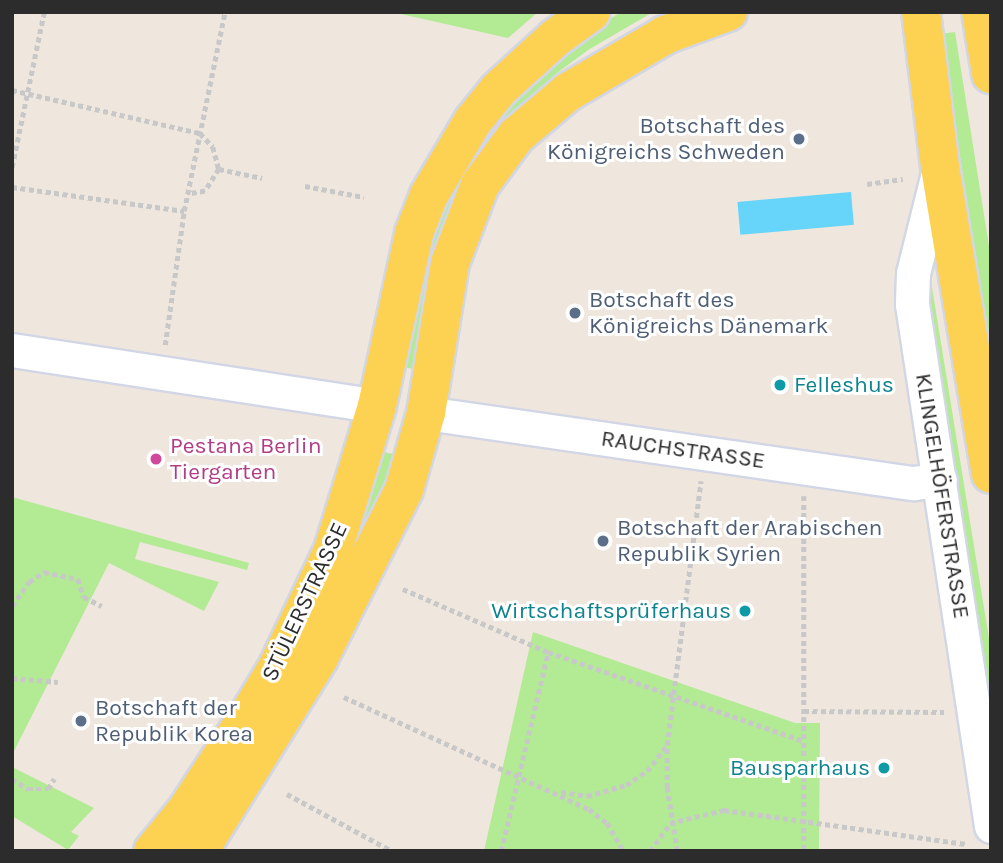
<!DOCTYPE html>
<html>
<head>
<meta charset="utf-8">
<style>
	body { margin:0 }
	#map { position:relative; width:1003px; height:863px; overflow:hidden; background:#efe6dd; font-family:Karla,sans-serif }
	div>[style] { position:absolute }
	.green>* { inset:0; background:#b3ea94 }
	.water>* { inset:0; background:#67d5f9; transform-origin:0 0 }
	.path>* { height:4.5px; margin-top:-2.25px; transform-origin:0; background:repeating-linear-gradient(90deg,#c8c8c8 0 5px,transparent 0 8.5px) }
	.roads { filter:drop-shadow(2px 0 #d2d6e5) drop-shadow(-2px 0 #d2d6e5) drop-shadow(0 2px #d2d6e5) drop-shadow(0 -2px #d2d6e5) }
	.minor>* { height:33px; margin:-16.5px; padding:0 16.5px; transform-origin:16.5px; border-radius:16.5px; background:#fff }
	.major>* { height:38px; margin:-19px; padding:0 19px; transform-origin:19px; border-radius:19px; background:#fdd253 }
	.dots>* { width:19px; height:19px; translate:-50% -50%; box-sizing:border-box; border:4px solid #fff; border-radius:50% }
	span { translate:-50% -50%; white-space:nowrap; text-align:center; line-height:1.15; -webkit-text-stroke:6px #fff; paint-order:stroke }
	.service-label { font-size:23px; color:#4e5e75 }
	.right { translate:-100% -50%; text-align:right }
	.left { translate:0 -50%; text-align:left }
	.culture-label { font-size:23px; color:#0d838f }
	.hotel-label { font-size:23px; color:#b23c85 }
	.street-label { font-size:23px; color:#2c2c2c }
	.frame { position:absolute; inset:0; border:14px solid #2c2c2c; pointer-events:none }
</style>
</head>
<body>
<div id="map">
	<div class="green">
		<div style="clip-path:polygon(392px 12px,538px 12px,508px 38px)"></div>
		<div style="clip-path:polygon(621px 12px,653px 12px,588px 50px,557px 73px,515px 117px,421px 370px,401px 367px,414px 298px,438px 217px,504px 107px,581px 37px)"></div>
		<div style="clip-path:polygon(955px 32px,991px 259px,991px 347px,940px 34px)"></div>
		<div style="clip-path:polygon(929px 269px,991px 651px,991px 738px,922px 302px)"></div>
		<div style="clip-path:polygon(379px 451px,398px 455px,384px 507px,311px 624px)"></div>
		<div style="clip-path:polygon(12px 497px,249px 563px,247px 570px,140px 542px,135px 559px,219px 582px,204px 611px,109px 563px,12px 755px)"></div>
		<div style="clip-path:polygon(533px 632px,795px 723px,820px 723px,819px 851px,484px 851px)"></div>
		<div style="clip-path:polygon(12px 767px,94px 808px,71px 832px,79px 836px,68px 850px,12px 816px)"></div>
	</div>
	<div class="water">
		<div style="left:851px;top:192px;width:33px;height:114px;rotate:85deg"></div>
	</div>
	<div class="path">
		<div style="left:365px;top:12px;width:27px"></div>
		<div style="left:12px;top:90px;width:193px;rotate:12.9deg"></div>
		<div style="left:200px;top:133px;width:19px;rotate:47deg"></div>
		<div style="left:213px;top:147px;width:23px;rotate:75deg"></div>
		<div style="left:219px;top:169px;width:26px;rotate:122deg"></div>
		<div style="left:205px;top:191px;width:17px;rotate:170deg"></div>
		<div style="left:12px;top:167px;width:158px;rotate:-78.3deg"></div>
		<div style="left:219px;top:169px;width:44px;rotate:11.8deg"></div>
		<div style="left:867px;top:184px;width:36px;rotate:-8deg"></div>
		<div style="left:305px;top:186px;width:60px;rotate:10.6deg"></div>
		<div style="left:12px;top:187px;width:174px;rotate:7.9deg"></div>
		<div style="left:165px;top:345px;width:135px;rotate:-81.9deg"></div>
		<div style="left:184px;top:211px;width:203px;rotate:-78.4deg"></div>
		<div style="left:804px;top:496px;width:355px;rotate:90deg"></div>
		<div style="left:403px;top:589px;width:158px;rotate:23.5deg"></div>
		<div style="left:548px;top:652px;width:271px;rotate:19.2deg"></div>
		<div style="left:12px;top:606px;width:29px;rotate:-55deg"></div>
		<div style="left:29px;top:582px;width:18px;rotate:-34deg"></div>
		<div style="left:44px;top:572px;width:35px;rotate:12deg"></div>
		<div style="left:78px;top:579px;width:19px;rotate:72deg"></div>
		<div style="left:84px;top:597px;width:20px;rotate:27deg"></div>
		<div style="left:12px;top:678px;width:46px;rotate:5deg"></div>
		<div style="left:344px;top:697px;width:269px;rotate:24.6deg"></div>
		<div style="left:589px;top:809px;width:23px;rotate:38deg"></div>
		<div style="left:607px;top:823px;width:33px;rotate:59deg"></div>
		<div style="left:804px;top:711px;width:140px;rotate:0.4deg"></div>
		<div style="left:12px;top:779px;width:19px;rotate:32deg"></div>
		<div style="left:28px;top:789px;width:20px"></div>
		<div style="left:48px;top:789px;width:12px;rotate:-59deg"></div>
		<div style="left:561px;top:792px;width:26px;rotate:9deg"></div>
		<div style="left:587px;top:796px;width:41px;rotate:-15.8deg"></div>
		<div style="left:626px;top:785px;width:25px;rotate:-34deg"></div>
		<div style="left:647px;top:771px;width:33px;rotate:-52deg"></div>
		<div style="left:287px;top:794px;width:119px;rotate:28.5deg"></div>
		<div style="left:501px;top:851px;width:204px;rotate:-76.7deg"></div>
		<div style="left:650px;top:851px;width:34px;rotate:-54deg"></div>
		<div style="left:670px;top:823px;width:56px;rotate:-13.5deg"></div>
		<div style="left:724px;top:810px;width:244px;rotate:8deg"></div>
		<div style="left:677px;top:851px;width:64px;rotate:-99deg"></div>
		<div style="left:667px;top:788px;width:43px;rotate:-90deg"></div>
		<div style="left:667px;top:745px;width:266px;rotate:-82.7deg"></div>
	</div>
	<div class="roads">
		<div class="minor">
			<div style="left:939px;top:169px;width:107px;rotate:104deg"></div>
			<div style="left:913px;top:273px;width:31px;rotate:92deg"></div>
			<div style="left:912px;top:304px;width:528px;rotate:81.39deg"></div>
			<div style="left:12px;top:350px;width:369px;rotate:8.7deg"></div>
			<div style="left:426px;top:413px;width:493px;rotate:8.2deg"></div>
			<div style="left:914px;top:483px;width:26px;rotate:-7deg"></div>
		</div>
		<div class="major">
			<div style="left:921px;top:12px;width:156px;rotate:83deg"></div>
			<div style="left:940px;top:167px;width:311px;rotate:80.6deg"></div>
			<div style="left:981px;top:12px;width:63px;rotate:80.8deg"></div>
			<div style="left:153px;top:851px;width:52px;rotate:-50.5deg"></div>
			<div style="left:186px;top:811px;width:113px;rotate:-56.9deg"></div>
			<div style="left:248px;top:716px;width:56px;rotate:-58.9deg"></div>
			<div style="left:277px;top:668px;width:131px;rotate:-64.6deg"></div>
			<div style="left:333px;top:550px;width:151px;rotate:-73deg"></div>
			<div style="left:377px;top:406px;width:177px;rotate:-77.9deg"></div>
			<div style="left:414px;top:233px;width:41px;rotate:-68.5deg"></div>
			<div style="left:429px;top:195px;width:86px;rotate:-59.3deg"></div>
			<div style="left:473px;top:121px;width:41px;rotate:-50.9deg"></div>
			<div style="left:499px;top:89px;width:76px;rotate:-42.3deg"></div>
			<div style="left:555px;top:38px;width:44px;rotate:-35.8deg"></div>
			<div style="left:199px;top:851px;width:227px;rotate:-58.1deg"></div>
			<div style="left:319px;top:658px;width:188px;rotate:-63.2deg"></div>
			<div style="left:404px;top:490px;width:80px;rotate:-74.1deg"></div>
			<div style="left:426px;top:413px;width:152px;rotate:-80.9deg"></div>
			<div style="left:450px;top:263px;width:84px;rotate:-69deg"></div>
			<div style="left:480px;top:185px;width:61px;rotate:-53.7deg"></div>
			<div style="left:516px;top:136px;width:68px;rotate:-40.2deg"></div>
			<div style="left:568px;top:92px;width:113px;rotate:-30.4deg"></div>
			<div style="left:665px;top:35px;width:67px;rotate:-20.1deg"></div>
		</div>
	</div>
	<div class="dots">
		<div style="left:799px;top:139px;background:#5c6f8a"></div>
		<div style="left:575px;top:313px;background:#5c6f8a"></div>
		<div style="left:780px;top:385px;background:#0f9aa8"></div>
		<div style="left:156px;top:459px;background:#d1479c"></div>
		<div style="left:603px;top:541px;background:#5c6f8a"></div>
		<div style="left:745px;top:611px;background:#0f9aa8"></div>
		<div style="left:81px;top:721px;background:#5c6f8a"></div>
		<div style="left:884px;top:768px;background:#0f9aa8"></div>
	</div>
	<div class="service-label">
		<span class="right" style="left:785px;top:139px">Botschaft des<br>Königreichs Schweden</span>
		<span class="left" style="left:589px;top:313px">Botschaft des<br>Königreichs Dänemark</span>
		<span class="left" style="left:617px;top:541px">Botschaft der Arabischen<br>Republik Syrien</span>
		<span class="left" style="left:95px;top:721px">Botschaft der<br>Republik Korea</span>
	</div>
	<div class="culture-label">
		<span class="left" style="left:794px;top:385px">Felleshus</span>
		<span class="right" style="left:731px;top:611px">Wirtschaftsprüferhaus</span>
		<span class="right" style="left:870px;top:768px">Bausparhaus</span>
	</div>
	<div class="hotel-label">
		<span class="left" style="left:170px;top:459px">Pestana Berlin<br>Tiergarten</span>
	</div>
	<div class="street-label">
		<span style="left:683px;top:450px;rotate:8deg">RAUCHSTRASSE</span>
		<span style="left:942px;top:496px;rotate:81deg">KLINGELHÖFERSTRASSE</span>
		<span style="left:305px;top:602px;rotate:-65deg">STÜLERSTRASSE</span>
	</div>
	<div class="frame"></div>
</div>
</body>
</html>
